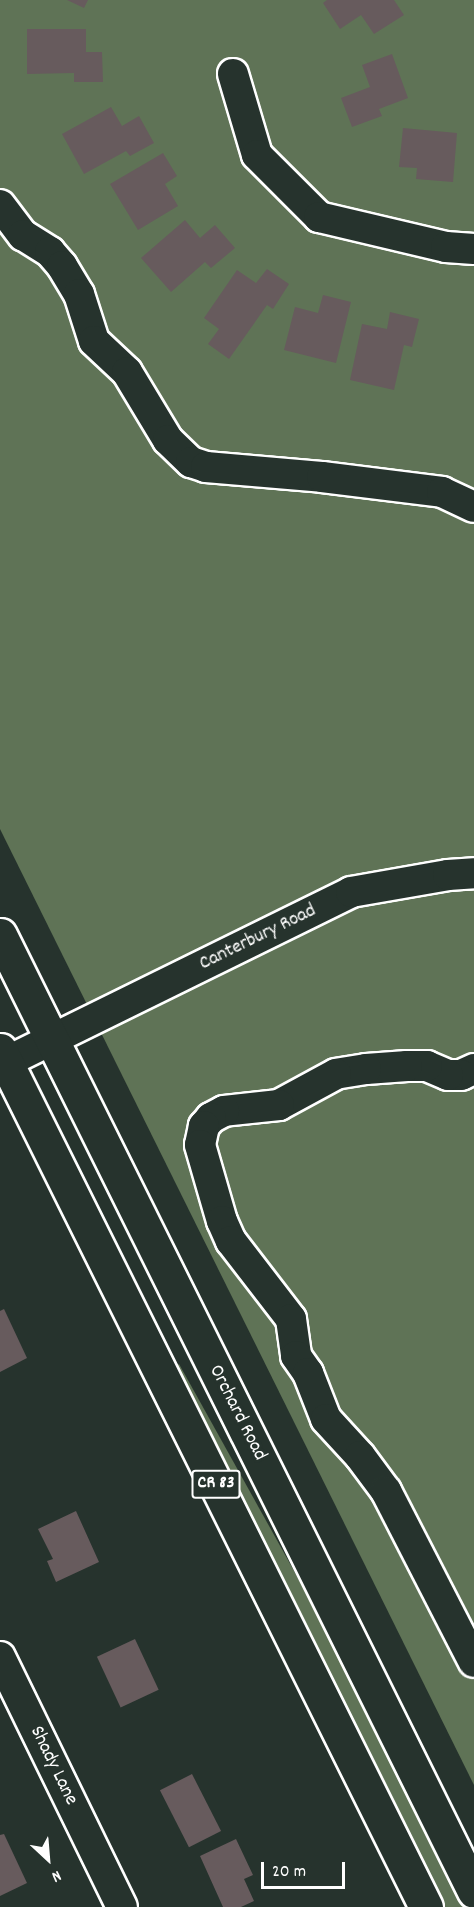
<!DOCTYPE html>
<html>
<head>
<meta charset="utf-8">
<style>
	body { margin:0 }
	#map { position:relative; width:474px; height:1907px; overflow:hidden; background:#26332d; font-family:Dekko,sans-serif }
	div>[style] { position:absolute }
	.green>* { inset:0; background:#5f7356 }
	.building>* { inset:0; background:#675b5d; transform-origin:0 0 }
	.roads { filter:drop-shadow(2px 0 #fff) drop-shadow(-2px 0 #fff) drop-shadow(0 2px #fff) drop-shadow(0 -2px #fff) }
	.minor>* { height:30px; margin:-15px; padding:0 15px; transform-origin:15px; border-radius:15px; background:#26332d }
	.major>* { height:33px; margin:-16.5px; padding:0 16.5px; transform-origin:16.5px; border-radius:16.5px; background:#26332d }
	span { translate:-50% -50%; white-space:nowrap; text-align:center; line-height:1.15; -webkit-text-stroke:6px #26332d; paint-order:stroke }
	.shield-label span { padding:2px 4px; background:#26332d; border:2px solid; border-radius:4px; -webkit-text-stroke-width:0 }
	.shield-label { font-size:18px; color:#fff; font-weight:700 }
	.street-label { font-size:20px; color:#fff }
	.north { position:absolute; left:18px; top:1829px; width:60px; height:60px; -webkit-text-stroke:4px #26332d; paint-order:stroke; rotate:154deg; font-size:16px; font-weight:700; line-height:24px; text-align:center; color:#fff }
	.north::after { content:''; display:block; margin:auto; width:21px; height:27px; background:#fff; clip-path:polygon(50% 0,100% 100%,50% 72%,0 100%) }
	.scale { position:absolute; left:261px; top:1862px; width:84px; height:27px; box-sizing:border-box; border:3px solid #fff; border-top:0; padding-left:8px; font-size:18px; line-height:21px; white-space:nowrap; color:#fff; -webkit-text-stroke:4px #26332d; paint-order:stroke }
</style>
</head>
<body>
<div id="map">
	<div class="green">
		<div style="clip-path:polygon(0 0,474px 0,474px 1785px,0 829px)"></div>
		<div style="clip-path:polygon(179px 1364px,313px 1605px,464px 1907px,445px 1907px,175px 1367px)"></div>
	</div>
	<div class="building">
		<div style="clip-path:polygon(67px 0,88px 0,84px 8px)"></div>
		<div style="clip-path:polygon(327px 0,394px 0,404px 15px,374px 34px,361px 15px,340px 29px,323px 3px)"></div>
		<div style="clip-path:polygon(27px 29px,86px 29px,86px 52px,102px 52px,103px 82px,74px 82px,74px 73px,27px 74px)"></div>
		<div style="clip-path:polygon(392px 54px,408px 98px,379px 109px,382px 116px,352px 127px,341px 98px,370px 87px,362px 65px)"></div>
		<div style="clip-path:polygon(111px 107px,122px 126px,139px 116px,154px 143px,130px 156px,126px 151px,84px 174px,62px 134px)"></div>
		<div style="clip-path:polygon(403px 128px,457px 133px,453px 182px,416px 179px,417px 168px,399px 167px)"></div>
		<div style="clip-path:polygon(163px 153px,177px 176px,165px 184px,178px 206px,138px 230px,110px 184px)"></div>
		<div style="clip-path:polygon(185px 220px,200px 238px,215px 225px,235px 248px,211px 268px,205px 262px,171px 292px,141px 258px)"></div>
		<div style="clip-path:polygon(267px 269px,289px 284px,273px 309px,267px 305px,229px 359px,208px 344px,219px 329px,204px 318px,237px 270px,256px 283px)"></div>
		<div style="clip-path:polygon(323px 295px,351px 302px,336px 363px,284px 350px,295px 307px,318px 313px)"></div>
		<div style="clip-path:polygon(390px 312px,419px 319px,412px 347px,404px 345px,394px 390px,350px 380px,362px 324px,387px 329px)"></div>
		<div style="clip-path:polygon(4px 1309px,27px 1358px,0 1372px,0 1311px)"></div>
		<div style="clip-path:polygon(76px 1511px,99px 1562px,56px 1582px,47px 1561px,53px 1559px,38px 1529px)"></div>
		<div style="left:135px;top:1639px;width:56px;height:42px;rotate:65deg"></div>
		<div style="left:192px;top:1774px;width:64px;height:36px;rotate:63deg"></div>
		<div style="clip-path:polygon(4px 1834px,27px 1883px,0 1896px,0 1835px)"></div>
		<div style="clip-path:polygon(236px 1839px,253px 1875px,244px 1879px,254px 1901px,241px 1907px,223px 1907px,200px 1856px)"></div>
	</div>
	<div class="roads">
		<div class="minor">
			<div style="left:233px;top:74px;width:84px;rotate:73.5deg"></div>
			<div style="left:257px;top:155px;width:88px;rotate:45deg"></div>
			<div style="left:319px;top:217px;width:130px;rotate:13.3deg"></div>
			<div style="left:446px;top:247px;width:28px;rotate:4deg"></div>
			<div style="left:0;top:205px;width:38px;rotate:53deg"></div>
			<div style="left:23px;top:235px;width:32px;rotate:32deg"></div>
			<div style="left:50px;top:252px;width:18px;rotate:49deg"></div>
			<div style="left:62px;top:266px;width:33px;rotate:59deg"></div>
			<div style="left:79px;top:294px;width:49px;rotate:72.3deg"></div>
			<div style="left:94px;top:341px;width:45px;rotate:43.2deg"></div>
			<div style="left:127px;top:372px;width:79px;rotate:58.9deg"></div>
			<div style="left:168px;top:440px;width:32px;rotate:44deg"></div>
			<div style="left:191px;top:462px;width:16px;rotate:18deg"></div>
			<div style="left:206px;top:467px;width:116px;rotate:4.9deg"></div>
			<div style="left:322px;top:477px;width:121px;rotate:7.1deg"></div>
			<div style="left:442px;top:492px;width:35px;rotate:25deg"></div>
			<div style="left:0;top:1065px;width:391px;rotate:-26.2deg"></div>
			<div style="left:351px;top:892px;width:98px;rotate:-9.9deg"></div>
			<div style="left:448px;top:875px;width:26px;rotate:-4deg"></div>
			<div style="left:474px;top:1069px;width:14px;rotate:155deg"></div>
			<div style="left:461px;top:1075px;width:13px;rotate:180deg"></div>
			<div style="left:448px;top:1075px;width:23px;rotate:-157deg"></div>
			<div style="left:427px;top:1066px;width:20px;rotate:180deg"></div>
			<div style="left:407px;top:1066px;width:41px;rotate:175.8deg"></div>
			<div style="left:366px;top:1069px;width:30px;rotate:171deg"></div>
			<div style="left:336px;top:1074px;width:65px;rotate:151.5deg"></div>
			<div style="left:279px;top:1105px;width:55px;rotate:173.8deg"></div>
			<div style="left:224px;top:1111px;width:15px;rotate:152deg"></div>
			<div style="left:211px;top:1118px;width:11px;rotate:131deg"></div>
			<div style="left:204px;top:1126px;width:19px;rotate:102deg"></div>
			<div style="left:200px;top:1145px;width:79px;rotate:73.9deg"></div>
			<div style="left:222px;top:1221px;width:22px;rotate:66deg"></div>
			<div style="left:231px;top:1241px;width:98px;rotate:52.4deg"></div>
			<div style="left:291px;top:1319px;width:37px;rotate:82deg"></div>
			<div style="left:296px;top:1356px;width:21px;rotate:55deg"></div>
			<div style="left:308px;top:1373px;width:49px;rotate:68.6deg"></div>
			<div style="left:326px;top:1419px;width:50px;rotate:47.4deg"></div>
			<div style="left:360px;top:1456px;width:44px;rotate:53.4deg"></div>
			<div style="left:386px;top:1491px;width:192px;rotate:62.8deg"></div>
			<div style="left:0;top:1657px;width:278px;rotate:64deg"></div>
		</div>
		<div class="major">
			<div style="left:0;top:935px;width:1067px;rotate:63.63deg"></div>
			<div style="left:0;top:1050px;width:957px;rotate:63.57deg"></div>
		</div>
	</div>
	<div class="shield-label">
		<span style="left:216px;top:1484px">CR 83</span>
	</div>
	<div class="street-label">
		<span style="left:258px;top:938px;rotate:-26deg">Canterbury Road</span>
		<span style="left:237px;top:1413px;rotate:63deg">Orchard Road</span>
		<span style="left:53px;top:1766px;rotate:64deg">Shady Lane</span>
	</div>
	<div class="north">N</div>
	<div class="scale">20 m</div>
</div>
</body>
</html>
